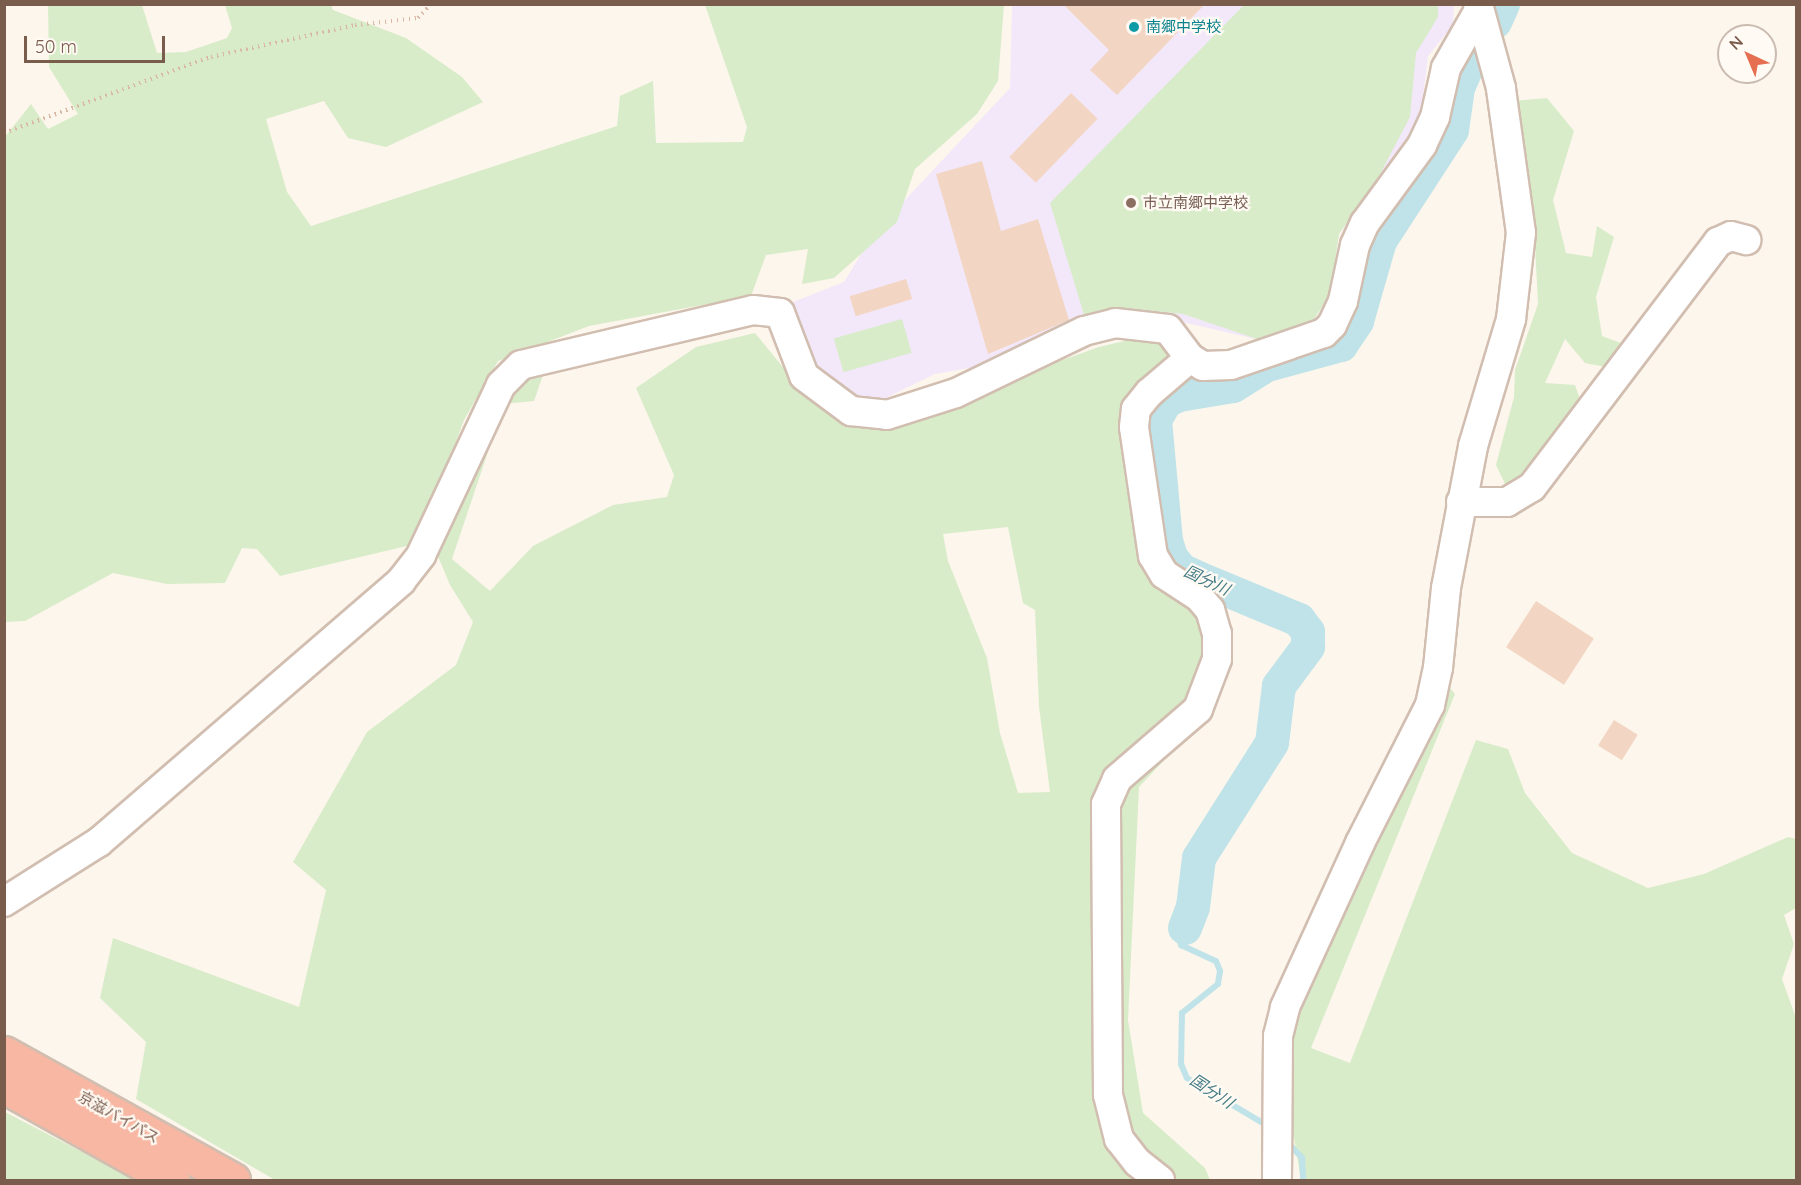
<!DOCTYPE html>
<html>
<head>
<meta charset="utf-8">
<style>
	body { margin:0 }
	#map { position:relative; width:1801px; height:1185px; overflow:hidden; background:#fdf6ec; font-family:Quicksand,"Noto Sans JP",sans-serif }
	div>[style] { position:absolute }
	.education>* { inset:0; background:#f3e8fa }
	.green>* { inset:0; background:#d8ecc9; transform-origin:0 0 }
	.stream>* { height:6px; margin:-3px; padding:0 3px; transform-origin:3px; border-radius:3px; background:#bfe3e8 }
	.river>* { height:34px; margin:-17px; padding:0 17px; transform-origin:17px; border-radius:17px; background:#bfe3e8 }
	.building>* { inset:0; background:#f3d5c3; transform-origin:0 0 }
	.path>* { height:4px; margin-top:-2px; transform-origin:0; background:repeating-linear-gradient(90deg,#d9b8a5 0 1.5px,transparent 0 6px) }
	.roads { filter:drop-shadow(2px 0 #d1beb0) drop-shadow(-2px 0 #d1beb0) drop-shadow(0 2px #d1beb0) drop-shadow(0 -2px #d1beb0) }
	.minor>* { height:28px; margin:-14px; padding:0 14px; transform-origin:14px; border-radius:14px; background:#fff }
	.highway>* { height:33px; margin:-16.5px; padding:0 16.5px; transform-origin:16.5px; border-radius:16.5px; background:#f7b7a3 }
	.dots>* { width:16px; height:16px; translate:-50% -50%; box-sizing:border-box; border:3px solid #fffaf3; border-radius:50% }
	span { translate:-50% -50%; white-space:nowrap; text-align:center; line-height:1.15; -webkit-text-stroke:4.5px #fffaf3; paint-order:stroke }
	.culture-label { font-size:15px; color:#0d838f }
	.left { translate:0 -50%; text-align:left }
	.education-label { font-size:15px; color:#785e54 }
	.street-label { font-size:15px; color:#7a5c4d }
	.water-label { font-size:16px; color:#437c86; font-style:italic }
	.frame { position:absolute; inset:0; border:6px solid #7a5c4d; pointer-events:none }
	.north { position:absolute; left:1717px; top:24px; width:60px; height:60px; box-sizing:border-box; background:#fffaf3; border:2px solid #cabbb1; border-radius:50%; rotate:316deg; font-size:16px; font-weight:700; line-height:24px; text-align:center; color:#7a5c4d }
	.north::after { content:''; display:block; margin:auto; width:21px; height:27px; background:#e76f51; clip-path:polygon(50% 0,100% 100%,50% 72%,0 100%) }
	.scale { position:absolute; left:24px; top:36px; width:141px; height:27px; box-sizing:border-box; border:3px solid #7a5c4d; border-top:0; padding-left:8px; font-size:18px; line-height:21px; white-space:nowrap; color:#7a5c4d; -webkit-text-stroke:4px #fffaf3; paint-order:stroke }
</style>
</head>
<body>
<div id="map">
	<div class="education">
		<div style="clip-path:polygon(1012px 5px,1454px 5px,1453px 25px,1428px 56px,1420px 123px,1339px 234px,1330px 295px,1314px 319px,1260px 340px,1178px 321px,1010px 361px,935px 374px,869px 406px,811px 376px,796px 337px,793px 302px,844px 282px,874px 233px,1010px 88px)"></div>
	</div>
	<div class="green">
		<div style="clip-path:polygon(48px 5px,142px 5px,157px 53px,186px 52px,227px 38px,232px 28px,225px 5px,331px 5px,333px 10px,406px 38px,462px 77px,483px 102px,386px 147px,348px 138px,324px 101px,266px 119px,287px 192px,311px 226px,617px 126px,620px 96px,653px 81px,656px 143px,743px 142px,747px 127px,705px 5px,1004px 5px,998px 81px,977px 114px,915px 169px,897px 222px,834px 278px,802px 284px,808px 249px,766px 255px,751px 296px,589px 326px,498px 361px,464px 420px,429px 516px,411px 545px,280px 576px,257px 549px,242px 548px,225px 583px,167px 584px,113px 573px,25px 621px,5px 622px,4px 138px,31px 104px,48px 129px,78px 114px,49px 67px)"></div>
		<div style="clip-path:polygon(1244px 5px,1438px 5px,1438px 17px,1416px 53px,1410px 117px,1379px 176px,1339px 234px,1330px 295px,1314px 319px,1260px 340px,1183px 314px,1127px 308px,1085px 318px,1050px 203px)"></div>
		<div style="clip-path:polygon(1547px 98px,1574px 131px,1553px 200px,1566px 253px,1592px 257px,1597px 226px,1614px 237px,1596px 297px,1602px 336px,1629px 346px,1611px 368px,1585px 363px,1565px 339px,1545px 383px,1575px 385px,1582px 405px,1533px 467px,1507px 488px,1496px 465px,1514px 397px,1515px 370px,1538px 304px,1535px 245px,1513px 101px)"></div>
		<div style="left:902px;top:319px;width:35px;height:71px;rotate:74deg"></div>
		<div style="clip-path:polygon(evenodd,755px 333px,809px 399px,885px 423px,1099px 347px,1158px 333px,1175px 354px,1132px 409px,1151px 569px,1194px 606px,1231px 666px,1209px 712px,1139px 787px,1128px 1020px,1143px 1113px,1205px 1168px,1210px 1180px,275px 1180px,136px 1099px,146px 1042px,100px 998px,113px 938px,299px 1007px,326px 890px,293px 862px,367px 732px,456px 665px,473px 622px,450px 585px,434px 547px,505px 388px,528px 371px,544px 372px,534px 401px,504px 404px,452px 559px,490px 591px,533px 546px,613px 505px,667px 497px,674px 475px,636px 388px,696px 347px,755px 333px,1008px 527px,1023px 603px,1035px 610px,1039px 707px,1050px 792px,1018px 793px,1000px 733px,987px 658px,948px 561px,943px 534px,1008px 527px)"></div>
		<div style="clip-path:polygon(1447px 684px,1455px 694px,1311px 1048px,1350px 1063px,1476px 740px,1508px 749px,1525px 793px,1572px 853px,1648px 888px,1704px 874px,1788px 837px,1796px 839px,1796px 908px,1784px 915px,1794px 944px,1782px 979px,1796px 1018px,1796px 1180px,1301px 1180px,1285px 1084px,1287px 1032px)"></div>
		<div style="clip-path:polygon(4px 1112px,5px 1112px,136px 1180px,5px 1180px)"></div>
	</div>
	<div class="stream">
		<div style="left:1185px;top:928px;width:11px;rotate:128deg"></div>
		<div style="left:1178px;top:937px;width:9px;rotate:69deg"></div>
		<div style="left:1181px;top:945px;width:38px;rotate:25deg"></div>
		<div style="left:1216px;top:961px;width:11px;rotate:68deg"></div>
		<div style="left:1220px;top:971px;width:13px;rotate:99deg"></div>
		<div style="left:1218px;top:984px;width:46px;rotate:141.1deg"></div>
		<div style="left:1182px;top:1013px;width:51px;rotate:91.1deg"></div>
		<div style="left:1181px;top:1064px;width:15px;rotate:67deg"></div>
		<div style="left:1187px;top:1078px;width:86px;rotate:30.7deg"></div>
		<div style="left:1290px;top:1145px;width:18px;rotate:47deg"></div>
		<div style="left:1302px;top:1158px;width:22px;rotate:87deg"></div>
	</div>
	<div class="river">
		<div style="left:1495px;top:22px;width:20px;rotate:-66deg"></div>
		<div style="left:1185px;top:928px;width:22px;rotate:-69deg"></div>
		<div style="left:1193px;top:907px;width:49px;rotate:-83deg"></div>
		<div style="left:1199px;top:858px;width:136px;rotate:-57.6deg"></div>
		<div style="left:1272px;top:743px;width:57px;rotate:-83deg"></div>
		<div style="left:1279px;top:686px;width:49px;rotate:-53.4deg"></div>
		<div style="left:1308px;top:647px;width:15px;rotate:-90deg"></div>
		<div style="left:1308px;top:632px;width:15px;rotate:-127deg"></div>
		<div style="left:1299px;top:620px;width:109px;rotate:-157.4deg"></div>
		<div style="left:1198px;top:578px;width:19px;rotate:-155deg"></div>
		<div style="left:1181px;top:570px;width:16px;rotate:-128deg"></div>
		<div style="left:1171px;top:557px;width:17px;rotate:-107deg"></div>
		<div style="left:1166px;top:541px;width:121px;rotate:-95.2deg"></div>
		<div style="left:1155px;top:420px;width:22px;rotate:-60deg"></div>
		<div style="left:1166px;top:401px;width:14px;rotate:-25deg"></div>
		<div style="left:1179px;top:395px;width:55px;rotate:-9.5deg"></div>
		<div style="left:1233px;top:386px;width:40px;rotate:-32deg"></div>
		<div style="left:1267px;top:365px;width:77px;rotate:-15.1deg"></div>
		<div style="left:1341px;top:345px;width:29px;rotate:-56deg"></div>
		<div style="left:1357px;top:321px;width:83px;rotate:-74deg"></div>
		<div style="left:1380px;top:241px;width:132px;rotate:-57deg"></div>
		<div style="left:1452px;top:130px;width:42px;rotate:-81.9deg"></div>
		<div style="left:1458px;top:88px;width:48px;rotate:-66.6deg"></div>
	</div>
	<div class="building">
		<div style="clip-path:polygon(1063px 4px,1205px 4px,1117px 95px,1090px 70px,1109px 50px)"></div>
		<div style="left:1071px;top:93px;width:37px;height:89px;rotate:44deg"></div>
		<div style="clip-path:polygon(982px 161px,1001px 231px,1038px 219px,1069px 320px,988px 354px,936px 174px)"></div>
		<div style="left:906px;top:279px;width:21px;height:59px;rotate:73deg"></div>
		<div style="left:1536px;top:601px;width:69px;height:55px;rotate:33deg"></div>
		<div style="left:1614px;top:720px;width:28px;height:30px;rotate:32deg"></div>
	</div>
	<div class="path">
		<div style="left:4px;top:133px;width:221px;rotate:-20.2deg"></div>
		<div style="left:211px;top:57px;width:148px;rotate:-12.5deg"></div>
		<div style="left:355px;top:25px;width:63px;rotate:-6.3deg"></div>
		<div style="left:418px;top:18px;width:19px;rotate:-47deg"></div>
	</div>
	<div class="roads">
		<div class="minor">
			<div style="left:1461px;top:502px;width:46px"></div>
			<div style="left:1507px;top:502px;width:29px;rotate:-31deg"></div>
			<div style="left:1532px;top:487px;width:308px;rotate:-52.8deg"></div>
			<div style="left:1718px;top:242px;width:14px;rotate:-25deg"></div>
			<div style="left:1731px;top:236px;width:16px;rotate:15deg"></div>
			<div style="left:4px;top:902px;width:112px;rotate:-32.3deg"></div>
			<div style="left:99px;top:842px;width:399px;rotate:-40.8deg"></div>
			<div style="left:401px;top:581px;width:33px;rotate:-52deg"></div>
			<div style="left:421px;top:555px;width:188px;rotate:-64.8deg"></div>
			<div style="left:501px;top:385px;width:28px;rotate:-45deg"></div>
			<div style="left:521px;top:365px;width:238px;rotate:-13.3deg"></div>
			<div style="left:753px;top:310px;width:27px;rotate:6deg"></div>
			<div style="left:780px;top:313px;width:67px;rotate:69.1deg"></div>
			<div style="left:804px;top:376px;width:59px;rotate:36.7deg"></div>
			<div style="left:851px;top:411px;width:36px;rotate:6deg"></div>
			<div style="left:887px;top:415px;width:72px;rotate:-17.7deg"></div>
			<div style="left:956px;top:393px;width:142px;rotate:-25.8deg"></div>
			<div style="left:1084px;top:331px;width:32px;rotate:-14deg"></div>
			<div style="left:1115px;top:323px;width:53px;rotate:6.5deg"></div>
			<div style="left:1168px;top:329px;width:36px;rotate:53deg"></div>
			<div style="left:1190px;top:358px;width:15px;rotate:32deg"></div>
			<div style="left:1203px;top:366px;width:28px;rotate:-2deg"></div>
			<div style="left:1231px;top:365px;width:98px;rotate:-19deg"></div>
			<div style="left:1324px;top:333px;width:11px;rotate:-45deg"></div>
			<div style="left:1332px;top:325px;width:26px;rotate:-65deg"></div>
			<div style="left:1343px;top:301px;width:57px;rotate:-77.9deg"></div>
			<div style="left:1355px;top:245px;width:24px;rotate:-66deg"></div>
			<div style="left:1365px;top:223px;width:97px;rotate:-53.8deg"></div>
			<div style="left:1422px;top:145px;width:31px;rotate:-65deg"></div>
			<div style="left:1435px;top:117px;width:50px;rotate:-77.3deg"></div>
			<div style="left:1446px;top:68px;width:64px;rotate:-60.3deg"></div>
			<div style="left:1160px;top:1180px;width:29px;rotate:-142deg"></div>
			<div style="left:1137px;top:1162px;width:29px;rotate:-128deg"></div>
			<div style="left:1119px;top:1139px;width:45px;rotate:-104deg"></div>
			<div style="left:1108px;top:1095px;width:291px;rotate:-90.4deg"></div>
			<div style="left:1106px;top:804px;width:27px;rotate:-66deg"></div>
			<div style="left:1117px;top:779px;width:107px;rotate:-40.8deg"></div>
			<div style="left:1198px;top:709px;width:53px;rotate:-69.2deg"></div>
			<div style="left:1217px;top:659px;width:25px;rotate:-90deg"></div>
			<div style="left:1217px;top:634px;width:25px;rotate:-106deg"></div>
			<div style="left:1210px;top:610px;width:17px;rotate:-130deg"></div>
			<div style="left:1199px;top:597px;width:42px;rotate:-146.7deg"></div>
			<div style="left:1164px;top:574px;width:21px;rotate:-121deg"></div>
			<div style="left:1153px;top:556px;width:130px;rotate:-98.4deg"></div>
			<div style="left:1134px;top:427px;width:18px;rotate:-84deg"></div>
			<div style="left:1136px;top:409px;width:21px;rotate:-51deg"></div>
			<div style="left:1149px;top:393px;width:54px;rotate:-40.5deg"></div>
			<div style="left:1277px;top:1180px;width:144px;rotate:-89.6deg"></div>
			<div style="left:1278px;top:1036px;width:30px;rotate:-76deg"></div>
			<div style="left:1285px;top:1007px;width:180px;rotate:-65.4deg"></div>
			<div style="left:1360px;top:843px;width:155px;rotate:-63.1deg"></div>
			<div style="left:1430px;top:705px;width:38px;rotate:-78deg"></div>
			<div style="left:1438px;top:668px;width:80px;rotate:-84.3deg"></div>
			<div style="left:1446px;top:588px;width:145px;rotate:-79.2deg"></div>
			<div style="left:1473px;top:446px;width:133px;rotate:-73.3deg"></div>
			<div style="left:1511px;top:319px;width:87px;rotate:-83.4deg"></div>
			<div style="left:1521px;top:233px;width:146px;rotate:-97.9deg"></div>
			<div style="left:1501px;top:88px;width:87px;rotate:-105.3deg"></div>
		</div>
		<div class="highway">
			<div style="left:4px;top:1053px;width:262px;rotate:29deg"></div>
			<div style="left:4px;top:1086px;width:193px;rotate:29.2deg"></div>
		</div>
	</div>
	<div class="dots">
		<div style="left:1134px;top:27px;background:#0f9aa8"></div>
		<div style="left:1131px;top:203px;background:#8d6e63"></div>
	</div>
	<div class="culture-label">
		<span class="left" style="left:1146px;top:27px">南郷中学校</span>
	</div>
	<div class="education-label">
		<span class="left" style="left:1143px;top:203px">市立南郷中学校</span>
	</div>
	<div class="street-label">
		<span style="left:119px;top:1117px;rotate:29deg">京滋バイパス</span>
	</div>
	<div class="water-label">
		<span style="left:1207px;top:580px;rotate:25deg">国分川</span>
		<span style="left:1212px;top:1091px;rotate:33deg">国分川</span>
	</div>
	<div class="frame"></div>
	<div class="north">N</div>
	<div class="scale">50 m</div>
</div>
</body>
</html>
